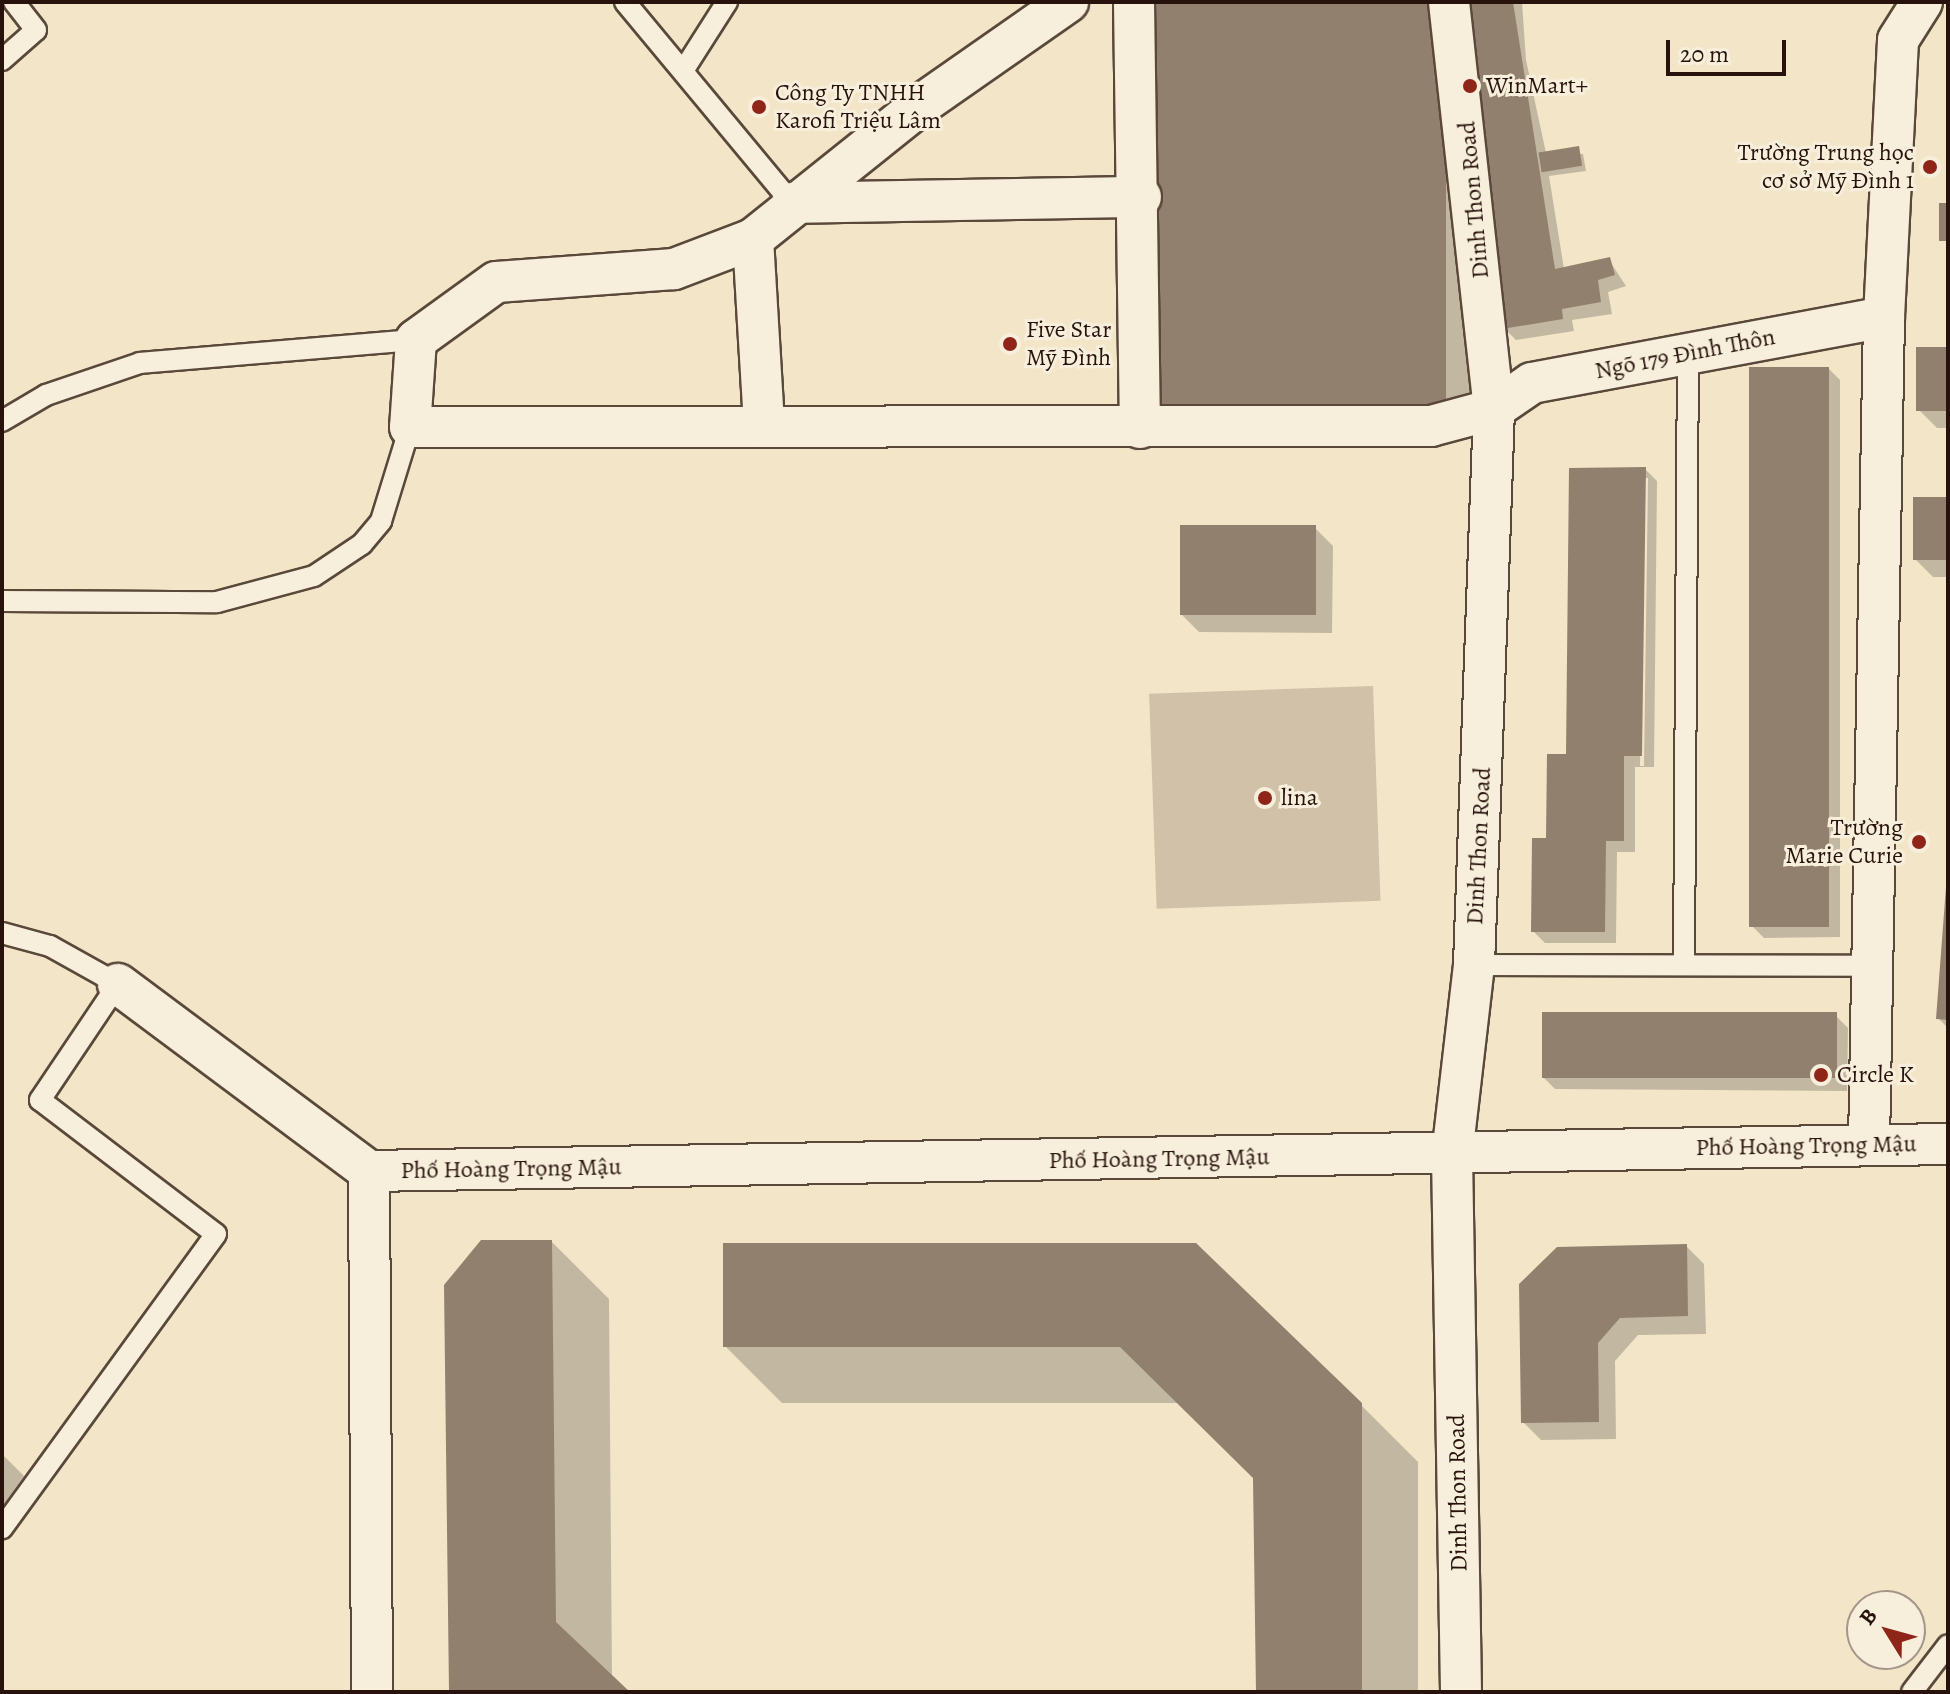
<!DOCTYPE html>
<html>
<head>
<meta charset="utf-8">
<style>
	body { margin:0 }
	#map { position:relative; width:1950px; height:1694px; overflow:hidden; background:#f3e5c8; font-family:Alegreya,serif }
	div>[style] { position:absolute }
	.green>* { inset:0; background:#d0c1a8; transform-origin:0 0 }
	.shadow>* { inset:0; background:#0003 }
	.building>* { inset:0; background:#91806d; transform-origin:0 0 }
	.roads { filter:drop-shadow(2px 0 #5a483a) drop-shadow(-2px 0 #5a483a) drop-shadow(0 2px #5a483a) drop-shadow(0 -2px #5a483a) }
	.service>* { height:20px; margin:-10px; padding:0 10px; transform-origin:10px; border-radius:10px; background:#f7eedb }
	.minor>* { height:40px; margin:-20px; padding:0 20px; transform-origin:20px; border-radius:20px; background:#f7eedb }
	.dots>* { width:22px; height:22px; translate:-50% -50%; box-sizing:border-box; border:4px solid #f7eedb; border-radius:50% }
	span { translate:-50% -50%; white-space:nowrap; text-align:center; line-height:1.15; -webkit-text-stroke:6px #f7eedb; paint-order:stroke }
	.poi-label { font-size:24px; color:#27130b }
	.left { translate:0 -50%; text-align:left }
	.right { translate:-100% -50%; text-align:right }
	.street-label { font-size:24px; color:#27130b }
	.frame { position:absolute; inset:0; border:4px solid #27130b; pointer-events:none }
	.north { position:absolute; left:1846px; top:1590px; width:80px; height:80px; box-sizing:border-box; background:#f7eedb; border:2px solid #a49688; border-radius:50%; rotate:307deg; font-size:22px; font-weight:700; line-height:32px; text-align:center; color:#27130b }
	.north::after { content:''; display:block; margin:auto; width:28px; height:36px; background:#8f2418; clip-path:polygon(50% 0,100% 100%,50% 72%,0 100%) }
	.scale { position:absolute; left:1666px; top:40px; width:120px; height:36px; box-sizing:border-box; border:4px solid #27130b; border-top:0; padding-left:10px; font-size:24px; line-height:28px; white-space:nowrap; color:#27130b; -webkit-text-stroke:6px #f7eedb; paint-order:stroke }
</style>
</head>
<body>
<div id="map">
	<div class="green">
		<div style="left:1373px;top:686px;width:215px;height:224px;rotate:88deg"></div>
	</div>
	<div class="shadow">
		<div style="clip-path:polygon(1148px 2px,1522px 2px,1526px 60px,1546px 153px,1583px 154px,1586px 171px,1549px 176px,1564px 269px,1609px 260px,1626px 286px,1608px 292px,1612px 314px,1572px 320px,1574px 331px,1516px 340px,1504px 328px,1478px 399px,1276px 411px,1195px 429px,1171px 406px)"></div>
		<div style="clip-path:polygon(1948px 349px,1948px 428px,1937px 428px,1919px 410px)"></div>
		<div style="clip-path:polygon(1828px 368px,1840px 380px,1840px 937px,1764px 938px,1752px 926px)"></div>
		<div style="clip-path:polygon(evenodd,1645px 469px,1657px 481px,1654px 767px,1635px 767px,1635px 852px,1617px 852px,1616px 943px,1545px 943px,1533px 931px,1548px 840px,1645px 469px,1644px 478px,1648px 478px,1644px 766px,1640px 766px,1644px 478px)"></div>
		<div style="clip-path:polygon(1948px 499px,1948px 577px,1933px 577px,1915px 559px)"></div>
		<div style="clip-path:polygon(1315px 528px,1333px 546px,1332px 633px,1199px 632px,1181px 614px)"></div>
		<div style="clip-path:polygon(1948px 883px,1948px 1028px,1938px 1018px)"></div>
		<div style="clip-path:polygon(1836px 1016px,1848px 1028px,1847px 1091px,1555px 1089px,1543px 1077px)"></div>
		<div style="clip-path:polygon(552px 1242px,609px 1299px,612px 1678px,627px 1692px,451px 1692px)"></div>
		<div style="clip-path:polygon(725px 1245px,1360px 1404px,1418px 1462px,1418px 1692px,1258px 1692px,1255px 1478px,1179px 1403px,782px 1403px,725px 1346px)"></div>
		<div style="clip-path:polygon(1686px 1246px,1704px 1264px,1706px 1334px,1638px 1335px,1615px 1361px,1616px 1439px,1541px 1440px,1523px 1422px)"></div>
		<div style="clip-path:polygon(2px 1454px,24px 1476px,2px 1507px)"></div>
	</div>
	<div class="building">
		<div style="left:1146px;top:2px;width:300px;height:405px"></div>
		<div style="clip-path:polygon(1452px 2px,1513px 2px,1555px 269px,1610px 257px,1615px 275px,1598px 280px,1601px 302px,1562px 309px,1563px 319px,1502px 329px)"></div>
		<div style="left:1579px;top:146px;width:20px;height:41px;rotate:81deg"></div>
		<div style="left:1939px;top:203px;width:9px;height:38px"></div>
		<div style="left:1916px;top:347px;width:32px;height:64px"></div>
		<div style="left:1749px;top:367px;width:80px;height:560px"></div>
		<div style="clip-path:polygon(1646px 467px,1642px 756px,1624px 756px,1624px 841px,1606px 841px,1605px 932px,1531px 932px,1532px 838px,1546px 838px,1547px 754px,1566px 754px,1569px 468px)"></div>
		<div style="left:1913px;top:497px;width:35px;height:63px"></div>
		<div style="left:1180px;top:525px;width:136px;height:90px"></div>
		<div style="clip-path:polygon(1946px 887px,1948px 887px,1948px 1020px,1936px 1019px)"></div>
		<div style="left:1542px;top:1012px;width:295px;height:66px"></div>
		<div style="clip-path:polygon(481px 1240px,552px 1240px,556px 1622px,630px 1692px,449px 1692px,444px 1285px)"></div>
		<div style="clip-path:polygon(723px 1243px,1196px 1243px,1362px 1403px,1362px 1692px,1256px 1692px,1253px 1478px,1120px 1347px,723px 1347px)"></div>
		<div style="clip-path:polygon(1687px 1244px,1688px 1316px,1620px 1318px,1598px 1343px,1599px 1422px,1521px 1423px,1519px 1284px,1557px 1247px)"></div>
	</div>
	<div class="roads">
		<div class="service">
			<div style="left:625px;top:2px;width:261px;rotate:50.3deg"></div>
			<div style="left:2px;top:60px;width:45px;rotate:-41.4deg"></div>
			<div style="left:36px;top:30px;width:36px;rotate:-128deg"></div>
			<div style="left:683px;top:71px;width:82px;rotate:-57.5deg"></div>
			<div style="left:2px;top:421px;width:51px;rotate:-30.6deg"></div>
			<div style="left:46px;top:395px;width:99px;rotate:-18.8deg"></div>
			<div style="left:140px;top:363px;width:277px;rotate:-4.8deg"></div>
			<div style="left:2px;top:601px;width:215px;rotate:0.3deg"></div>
			<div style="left:217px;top:602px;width:100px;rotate:-15deg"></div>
			<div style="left:314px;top:576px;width:58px;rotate:-33.7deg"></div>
			<div style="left:362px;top:544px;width:30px;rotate:-50deg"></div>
			<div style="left:381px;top:521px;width:98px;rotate:-72.9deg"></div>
			<div style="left:2px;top:933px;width:50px;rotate:15.2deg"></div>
			<div style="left:50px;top:946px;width:78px;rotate:29.2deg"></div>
			<div style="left:118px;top:984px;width:140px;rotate:123.9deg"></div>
			<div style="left:40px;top:1100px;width:221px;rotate:37.3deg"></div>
			<div style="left:216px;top:1234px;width:364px;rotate:126deg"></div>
			<div style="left:1474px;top:965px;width:398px;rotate:0.1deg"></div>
			<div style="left:1684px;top:965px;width:612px;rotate:-89.63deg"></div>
			<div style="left:1912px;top:1692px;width:59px;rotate:-52.5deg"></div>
		</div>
		<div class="minor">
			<div style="left:1068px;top:2px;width:182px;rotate:145.1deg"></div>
			<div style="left:919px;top:106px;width:213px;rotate:141.3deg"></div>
			<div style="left:753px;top:239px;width:85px;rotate:159.2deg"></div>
			<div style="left:674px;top:269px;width:178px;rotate:175.8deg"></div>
			<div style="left:496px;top:282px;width:99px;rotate:144.1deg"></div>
			<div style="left:416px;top:340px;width:87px;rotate:93.9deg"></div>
			<div style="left:410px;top:427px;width:1021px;rotate:-0.06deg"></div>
			<div style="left:1431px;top:426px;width:65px;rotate:-15.1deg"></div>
			<div style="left:1494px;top:409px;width:46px;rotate:-34.4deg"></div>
			<div style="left:1532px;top:383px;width:358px;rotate:-10.6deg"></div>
			<div style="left:1134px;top:2px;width:426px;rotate:89.2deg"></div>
			<div style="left:1449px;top:2px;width:409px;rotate:83.7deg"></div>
			<div style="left:1494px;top:409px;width:556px;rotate:92.06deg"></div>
			<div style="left:1474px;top:965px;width:190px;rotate:96.6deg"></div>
			<div style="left:1452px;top:1154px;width:538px;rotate:89.04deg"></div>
			<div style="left:792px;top:203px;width:349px;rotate:-1deg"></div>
			<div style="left:753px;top:239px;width:183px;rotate:86.6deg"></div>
			<div style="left:118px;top:984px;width:313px;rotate:36.7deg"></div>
			<div style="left:1869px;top:1144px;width:827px;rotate:-88.96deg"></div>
			<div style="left:1884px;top:317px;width:277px;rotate:-87.1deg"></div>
			<div style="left:1898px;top:40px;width:45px;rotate:-57.7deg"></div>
			<div style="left:369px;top:1171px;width:1579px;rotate:-0.98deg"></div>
			<div style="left:369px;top:1171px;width:521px;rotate:89.67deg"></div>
		</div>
	</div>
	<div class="dots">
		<div style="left:1470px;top:86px;background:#8f2418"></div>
		<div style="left:759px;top:107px;background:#8f2418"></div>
		<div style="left:1930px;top:167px;background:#8f2418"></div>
		<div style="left:1010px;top:344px;background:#8f2418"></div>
		<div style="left:1265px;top:798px;background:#8f2418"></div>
		<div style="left:1919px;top:842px;background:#8f2418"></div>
		<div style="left:1821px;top:1075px;background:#8f2418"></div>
	</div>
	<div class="poi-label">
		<span class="left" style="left:1486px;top:86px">WinMart+</span>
		<span class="left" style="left:775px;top:107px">Công Ty TNHH<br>Karofi Triệu Lâm</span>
		<span class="right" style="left:1914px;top:167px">Trường Trung học<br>cơ sở Mỹ Đình 1</span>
		<span class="left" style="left:1026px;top:344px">Five Star<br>Mỹ Đình</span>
		<span class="left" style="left:1281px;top:798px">lina</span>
		<span class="right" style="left:1903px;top:842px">Trường<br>Marie Curie</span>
		<span class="left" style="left:1837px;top:1075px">Circle K</span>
	</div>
	<div class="street-label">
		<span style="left:1474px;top:200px;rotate:-95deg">Dinh Thon Road</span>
		<span style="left:1685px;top:354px;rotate:-11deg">Ngõ 179 Đình Thôn</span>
		<span style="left:1479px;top:846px;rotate:-87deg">Dinh Thon Road</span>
		<span style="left:1806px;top:1146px;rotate:-1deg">Phố Hoàng Trọng Mậu</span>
		<span style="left:1159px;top:1159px;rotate:-1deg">Phố Hoàng Trọng Mậu</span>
		<span style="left:511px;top:1169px;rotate:-1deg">Phố Hoàng Trọng Mậu</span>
		<span style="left:1458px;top:1493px;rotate:-91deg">Dinh Thon Road</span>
	</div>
	<div class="frame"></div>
	<div class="north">B</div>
	<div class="scale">20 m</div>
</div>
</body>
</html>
